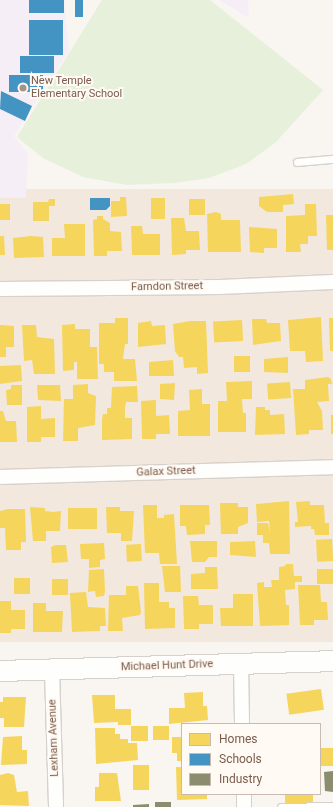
<!DOCTYPE html>
<html>
<head>
<meta charset="utf-8">
<style>
	body { margin:0 }
	#map { position:relative; width:333px; height:807px; overflow:hidden; background:#f9f5f0; font-family:Roboto,sans-serif }
	div>[style] { position:absolute }
	.residential>* { inset:0; background:#f2e8de; transform-origin:0 0 }
	.education>* { inset:0; background:#f6eef6 }
	.green>* { inset:0; background:#e7f0db }
	.homes>* { inset:0; background:#f6d55c; transform-origin:0 0 }
	.schools>* { inset:0; background:#4393c3; transform-origin:0 0 }
	.industry>* { inset:0; background:#8c8c6e; transform-origin:0 0 }
	.roads { filter:drop-shadow(1px 0 #d7d1cb) drop-shadow(-1px 0 #d7d1cb) drop-shadow(0 1px #d7d1cb) drop-shadow(0 -1px #d7d1cb) }
	.lane>* { height:7px; margin:-3.5px; padding:0 3.5px; transform-origin:3.5px; border-radius:3.5px; background:#fefefd }
	.street>* { height:14px; margin:-7px; padding:0 7px; transform-origin:7px; border-radius:7px; background:#fefefd }
	.secondary>* { height:20px; margin:-10px; padding:0 10px; transform-origin:10px; border-radius:10px; background:#fefefd }
	.dots>* { width:11px; height:11px; translate:-50% -50%; box-sizing:border-box; border:2px solid #fffaf3; border-radius:50% }
	span { translate:-50% -50%; white-space:nowrap; text-align:center; line-height:1.15; -webkit-text-stroke:4px #fffaf3; paint-order:stroke }
	.poi-label { font-size:11px; color:#7a5c4d }
	.left { translate:0 -50%; text-align:left }
	.street-label { font-size:11px; color:#7a5c4d }
	.legend { position:absolute; left:181px; top:723px; width:140px; height:72px; box-sizing:border-box; background:#fffaf3; border:1px solid #cabbb1; margin:0; padding:5px 7px; list-style:none; font-size:12px; color:#7a5c4d }
	.legend li { display:flex; align-items:center; gap:8px; height:20px }
	.legend b { width:20px; border:1px solid #cabbb1 }
</style>
</head>
<body>
<div id="map">
	<div class="residential">
		<div style="left:333px;top:189px;width:453px;height:333px;rotate:90deg"></div>
	</div>
	<div class="education">
		<div style="clip-path:polygon(0 0,64px 0,69px 51px,14px 136px,28px 154px,26px 198px,0 198px)"></div>
		<div style="clip-path:polygon(219px 0,248px 0,249px 18px)"></div>
	</div>
	<div class="green">
		<div style="clip-path:polygon(102px 0,210px 0,323px 90px,276px 142px,246px 164px,209px 178px,174px 183px,127px 185px,83px 177px,43px 158px,17px 137px)"></div>
	</div>
	<div class="homes">
		<div style="clip-path:polygon(293px 194px,294px 204px,283px 205px,283px 212px,267px 212px,259px 206px,259px 197px)"></div>
		<div style="clip-path:polygon(120px 197px,126px 197px,127px 216px,111px 217px,111px 201px,120px 201px)"></div>
		<div style="left:151px;top:198px;width:14px;height:21px"></div>
		<div style="clip-path:polygon(49px 199px,55px 199px,55px 206px,49px 206px,49px 221px,33px 221px,33px 202px,48px 202px)"></div>
		<div style="left:189px;top:199px;width:16px;height:16px"></div>
		<div style="left:0;top:204px;width:10px;height:16px"></div>
		<div style="clip-path:polygon(305px 204px,316px 204px,317px 236px,308px 236px,308px 244px,300px 244px,301px 252px,286px 252px,286px 216px,305px 215px)"></div>
		<div style="clip-path:polygon(216px 212px,221px 214px,221px 220px,240px 220px,241px 252px,208px 252px,207px 214px)"></div>
		<div style="clip-path:polygon(326px 215px,333px 215px,333px 250px,327px 250px)"></div>
		<div style="clip-path:polygon(97px 216px,103px 216px,103px 219px,110px 223px,110px 231px,121px 232px,122px 251px,107px 251px,107px 256px,94px 256px,93px 220px,97px 219px)"></div>
		<div style="clip-path:polygon(171px 218px,184px 218px,186px 231px,199px 231px,200px 250px,186px 250px,186px 254px,172px 255px)"></div>
		<div style="clip-path:polygon(64px 224px,85px 224px,85px 256px,52px 256px,52px 238px,65px 238px)"></div>
		<div style="clip-path:polygon(131px 226px,142px 226px,143px 234px,160px 234px,160px 255px,132px 255px)"></div>
		<div style="clip-path:polygon(249px 227px,277px 229px,277px 248px,264px 248px,264px 253px,250px 252px)"></div>
		<div style="clip-path:polygon(0 236px,4px 236px,5px 255px,0 255px)"></div>
		<div style="clip-path:polygon(31px 236px,43px 237px,44px 257px,14px 258px,13px 238px)"></div>
		<div style="clip-path:polygon(321px 317px,323px 361px,306px 362px,305px 351px,290px 351px,288px 320px)"></div>
		<div style="clip-path:polygon(115px 318px,128px 318px,128px 344px,125px 344px,123px 359px,135px 359px,137px 381px,114px 381px,114px 372px,104px 372px,104px 364px,99px 364px,99px 323px,115px 323px)"></div>
		<div style="clip-path:polygon(329px 318px,333px 318px,333px 351px,330px 351px)"></div>
		<div style="clip-path:polygon(252px 319px,266px 319px,267px 323px,280px 323px,281px 341px,253px 345px)"></div>
		<div style="left:242px;top:320px;width:21px;height:29px;rotate:87deg"></div>
		<div style="clip-path:polygon(151px 321px,152px 326px,165px 325px,166px 344px,138px 347px,138px 323px)"></div>
		<div style="clip-path:polygon(190px 321px,206px 321px,208px 373px,197px 374px,197px 367px,184px 368px,183px 357px,179px 357px,175px 351px,173px 324px)"></div>
		<div style="clip-path:polygon(75px 324px,75px 329px,90px 329px,90px 347px,97px 347px,98px 379px,77px 379px,77px 362px,74px 362px,74px 370px,63px 371px,62px 325px)"></div>
		<div style="clip-path:polygon(0 325px,14px 326px,14px 347px,6px 347px,6px 357px,0 357px)"></div>
		<div style="clip-path:polygon(22px 325px,36px 325px,37px 337px,54px 339px,55px 374px,34px 374px,32px 360px,24px 361px)"></div>
		<div style="left:250px;top:356px;width:16px;height:16px;rotate:90deg"></div>
		<div style="clip-path:polygon(288px 357px,288px 373px,264px 372px,264px 359px)"></div>
		<div style="clip-path:polygon(173px 360px,174px 376px,149px 376px,149px 362px)"></div>
		<div style="clip-path:polygon(21px 365px,22px 381px,0 384px,0 366px)"></div>
		<div style="clip-path:polygon(328px 377px,331px 379px,332px 384px,328px 384px,329px 401px,317px 402px,322px 411px,323px 430px,309px 430px,309px 434px,296px 435px,293px 389px,305px 389px,305px 380px)"></div>
		<div style="clip-path:polygon(252px 381px,252px 399px,242px 399px,243px 413px,246px 413px,246px 432px,218px 432px,218px 401px,227px 401px,226px 382px)"></div>
		<div style="left:290px;top:382px;width:16px;height:23px;rotate:86deg"></div>
		<div style="clip-path:polygon(175px 383px,174px 400px,160px 399px,160px 384px)"></div>
		<div style="clip-path:polygon(88px 384px,88px 393px,96px 396px,95px 425px,78px 428px,78px 441px,63px 441px,64px 399px,73px 399px,73px 385px)"></div>
		<div style="clip-path:polygon(11px 385px,22px 385px,22px 405px,7px 405px,6px 390px,11px 389px)"></div>
		<div style="clip-path:polygon(37px 385px,60px 385px,61px 401px,38px 400px)"></div>
		<div style="clip-path:polygon(137px 386px,138px 402px,126px 402px,125px 408px,125px 418px,132px 418px,132px 439px,102px 440px,102px 419px,103px 414px,107px 414px,107px 408px,111px 408px,112px 387px)"></div>
		<div style="clip-path:polygon(202px 389px,202px 404px,210px 404px,210px 436px,178px 436px,178px 411px,190px 410px,189px 390px)"></div>
		<div style="clip-path:polygon(156px 400px,156px 416px,169px 415px,170px 434px,156px 434px,156px 439px,142px 439px,141px 401px)"></div>
		<div style="clip-path:polygon(41px 406px,41px 419px,55px 418px,55px 437px,41px 437px,41px 442px,27px 442px,27px 407px)"></div>
		<div style="clip-path:polygon(256px 407px,265px 407px,265px 410px,270px 410px,270px 415px,284px 414px,285px 434px,255px 435px)"></div>
		<div style="clip-path:polygon(0 411px,3px 411px,6px 421px,16px 421px,17px 442px,0 442px)"></div>
		<div style="left:331px;top:415px;width:2px;height:19px"></div>
		<div style="clip-path:polygon(289px 501px,290px 554px,270px 554px,269px 543px,263px 543px,263px 535px,257px 535px,257px 523px,268px 523px,270px 533px,269px 521px,257px 522px,256px 504px)"></div>
		<div style="clip-path:polygon(310px 501px,310px 505px,324px 505px,325px 523px,329px 523px,329px 535px,315px 535px,314px 529px,311px 529px,311px 526px,295px 527px,295px 522px,298px 522px,296px 502px)"></div>
		<div style="clip-path:polygon(220px 503px,238px 503px,238px 507px,248px 507px,248px 523px,238px 527px,238px 534px,221px 534px)"></div>
		<div style="clip-path:polygon(143px 505px,157px 505px,157px 518px,164px 518px,164px 515px,174px 514px,177px 564px,160px 564px,159px 553px,145px 553px)"></div>
		<div style="clip-path:polygon(180px 505px,209px 505px,210px 525px,205px 525px,205px 534px,187px 535px,186px 526px,180px 526px)"></div>
		<div style="clip-path:polygon(30px 507px,45px 508px,45px 511px,53px 512px,61px 511px,60px 531px,46px 531px,46px 541px,33px 541px)"></div>
		<div style="clip-path:polygon(106px 507px,120px 507px,120px 511px,134px 511px,132px 541px,121px 541px,121px 533px,107px 533px)"></div>
		<div style="left:68px;top:508px;width:29px;height:21px"></div>
		<div style="clip-path:polygon(8px 509px,25px 509px,26px 542px,21px 542px,21px 550px,6px 550px,5px 528px,0 528px,0 511px)"></div>
		<div style="left:332px;top:539px;width:22px;height:16px;rotate:87deg"></div>
		<div style="clip-path:polygon(190px 541px,217px 541px,217px 557px,209px 557px,205px 562px,192px 562px)"></div>
		<div style="clip-path:polygon(255px 541px,256px 557px,230px 555px,230px 542px)"></div>
		<div style="clip-path:polygon(104px 543px,105px 559px,100px 560px,100px 567px,89px 568px,89px 559px,81px 559px,80px 544px)"></div>
		<div style="left:141px;top:544px;width:17px;height:15px;rotate:87deg"></div>
		<div style="clip-path:polygon(55px 545px,66px 545px,68px 562px,52px 563px,51px 547px)"></div>
		<div style="clip-path:polygon(286px 564px,293px 564px,294px 576px,302px 576px,302px 582px,295px 582px,295px 589px,285px 590px,286px 605px,289px 605px,289px 625px,260px 626px,257px 583px,264px 582px,264px 587px,272px 587px,271px 580px,279px 580px,279px 567px,285px 566px)"></div>
		<div style="clip-path:polygon(162px 566px,180px 566px,181px 592px,165px 592px)"></div>
		<div style="clip-path:polygon(205px 567px,217px 567px,218px 589px,191px 589px,191px 574px,205px 573px)"></div>
		<div style="clip-path:polygon(104px 569px,105px 591px,104px 596px,96px 597px,95px 591px,88px 592px,89px 570px)"></div>
		<div style="left:317px;top:569px;width:16px;height:15px"></div>
		<div style="left:14px;top:578px;width:16px;height:16px"></div>
		<div style="left:68px;top:579px;width:16px;height:16px;rotate:90deg"></div>
		<div style="clip-path:polygon(144px 583px,159px 583px,159px 602px,169px 602px,169px 608px,175px 608px,175px 628px,145px 629px)"></div>
		<div style="clip-path:polygon(298px 585px,320px 585px,321px 602px,327px 602px,328px 620px,314px 620px,314px 625px,300px 625px)"></div>
		<div style="clip-path:polygon(126px 586px,138px 586px,141px 612px,140px 615px,122px 618px,123px 631px,108px 631px,109px 595px,126px 595px)"></div>
		<div style="clip-path:polygon(86px 592px,88px 607px,105px 608px,106px 626px,100px 626px,100px 631px,72px 632px,70px 593px)"></div>
		<div style="clip-path:polygon(233px 594px,253px 594px,253px 626px,221px 626px,220px 608px,233px 608px)"></div>
		<div style="clip-path:polygon(183px 596px,198px 596px,199px 605px,213px 605px,213px 624px,199px 624px,199px 629px,184px 629px)"></div>
		<div style="clip-path:polygon(0 601px,11px 601px,11px 610px,25px 610px,25px 629px,11px 629px,11px 633px,0 633px)"></div>
		<div style="clip-path:polygon(33px 603px,46px 603px,46px 611px,63px 611px,62px 632px,33px 632px)"></div>
		<div style="left:321px;top:689px;width:21px;height:35px;rotate:82deg"></div>
		<div style="clip-path:polygon(203px 692px,203px 706px,207px 706px,208px 720px,169px 724px,169px 708px,185px 708px,184px 693px)"></div>
		<div style="clip-path:polygon(92px 695px,115px 695px,115px 709px,131px 709px,131px 725px,118px 725px,118px 722px,94px 723px)"></div>
		<div style="clip-path:polygon(3px 697px,26px 697px,24px 727px,4px 727px,4px 718px,0 718px,0 702px,3px 702px)"></div>
		<div style="left:148px;top:726px;width:15px;height:17px;rotate:90deg"></div>
		<div style="left:153px;top:726px;width:16px;height:14px"></div>
		<div style="clip-path:polygon(95px 728px,115px 728px,115px 734px,120px 734px,120px 739px,128px 739px,128px 743px,137px 743px,138px 760px,96px 764px)"></div>
		<div style="clip-path:polygon(22px 736px,22px 750px,27px 750px,27px 764px,1px 765px,3px 737px)"></div>
		<div style="clip-path:polygon(172px 737px,182px 737px,182px 761px,177px 761px,177px 753px,172px 753px)"></div>
		<div style="left:320px;top:748px;width:13px;height:18px"></div>
		<div style="left:149px;top:765px;width:25px;height:16px;rotate:90deg"></div>
		<div style="clip-path:polygon(176px 767px,182px 767px,182px 794px,207px 794px,207px 799px,177px 800px)"></div>
		<div style="clip-path:polygon(8px 773px,14px 775px,17px 792px,28px 791px,29px 806px,0 805px,0 775px)"></div>
		<div style="clip-path:polygon(99px 773px,117px 773px,121px 801px,95px 801px,95px 787px,99px 787px)"></div>
		<div style="left:285px;top:794px;width:28px;height:9px"></div>
	</div>
	<div class="schools">
		<div style="left:29px;top:0;width:35px;height:13px"></div>
		<div style="left:75px;top:0;width:8px;height:17px"></div>
		<div style="left:29px;top:20px;width:34px;height:35px"></div>
		<div style="left:20px;top:56px;width:34px;height:17px"></div>
		<div style="left:9px;top:75px;width:34px;height:17px"></div>
		<div style="clip-path:polygon(1px 91px,32px 106px,25px 121px,0 109px)"></div>
		<div style="clip-path:polygon(90px 198px,110px 198px,110px 206px,106px 210px,90px 210px)"></div>
	</div>
	<div class="industry">
		<div style="clip-path:polygon(333px 771px,333px 792px,325px 791px,324px 772px)"></div>
		<div style="left:155px;top:802px;width:16px;height:5px"></div>
		<div style="clip-path:polygon(149px 804px,149px 807px,133px 807px,133px 805px)"></div>
	</div>
	<div class="roads">
		<div class="lane">
			<div style="left:297px;top:162px;width:36px;rotate:-5deg"></div>
			<div style="left:281px;top:807px;width:52px;rotate:-1.1deg"></div>
		</div>
		<div class="street">
			<div style="left:0;top:289px;width:220px;rotate:-0.5deg"></div>
			<div style="left:220px;top:287px;width:113px;rotate:-2.5deg"></div>
			<div style="left:0;top:477px;width:333px;rotate:-1.7deg"></div>
			<div style="left:241px;top:664px;width:60px;rotate:89deg"></div>
			<div style="left:52px;top:670px;width:137px;rotate:88.3deg"></div>
			<div style="left:244px;top:794px;width:13px;rotate:90deg"></div>
		</div>
		<div class="secondary">
			<div style="left:0;top:671px;width:333px;rotate:-1.7deg"></div>
		</div>
	</div>
	<div class="dots">
		<div style="left:23px;top:88px;background:#a69286"></div>
	</div>
	<div class="poi-label">
		<span class="left" style="left:31px;top:88px">New Temple<br>Elementary School</span>
	</div>
	<div class="street-label">
		<span style="left:167px;top:287px;rotate:-1deg">Farndon Street</span>
		<span style="left:166px;top:472px;rotate:-2deg">Galax Street</span>
		<span style="left:167px;top:666px;rotate:-2deg">Michael Hunt Drive</span>
		<span style="left:54px;top:738px;rotate:-92deg">Lexham Avenue</span>
	</div>
	<ul class="legend">
	<li><b style="height:11px;background:#f6d55c"></b>Homes</li>
	<li><b style="height:11px;background:#4393c3"></b>Schools</li>
	<li><b style="height:11px;background:#8c8c6e"></b>Industry</li>
	</ul>
</div>
</body>
</html>
